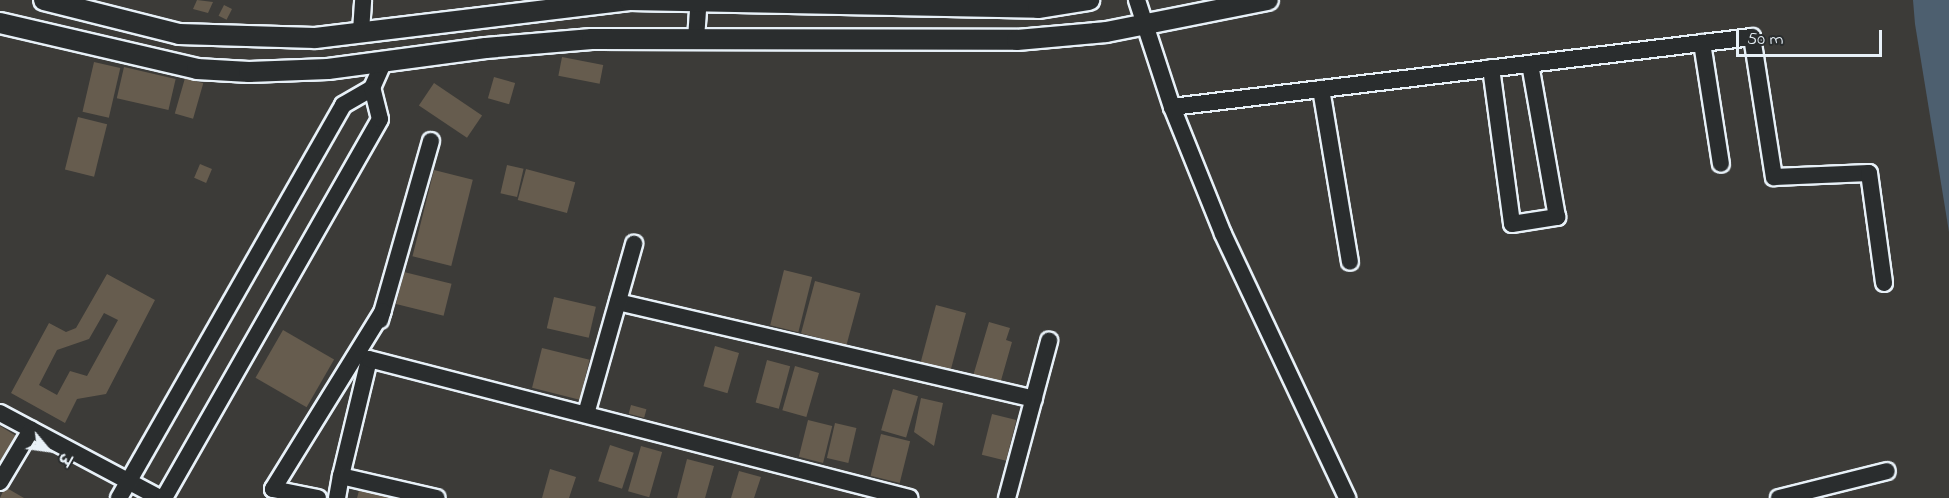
<!DOCTYPE html>
<html>
<head>
<meta charset="utf-8">
<style>
	body { margin:0 }
	#map { position:relative; width:1949px; height:498px; overflow:hidden; background:#3c3b38; font-family:"Indie Flower","Playpen Sans Deva",sans-serif }
	div>[style] { position:absolute }
	.water>* { inset:0; background:#4d5f6f }
	.building>* { inset:0; background:#665c4e; transform-origin:0 0 }
	.roads { filter:drop-shadow(2px 0 #e8f1f8) drop-shadow(-2px 0 #e8f1f8) drop-shadow(0 2px #e8f1f8) drop-shadow(0 -2px #e8f1f8) }
	.minor>* { height:16px; margin:-8px; padding:0 8px; transform-origin:8px; border-radius:8px; background:#2a2d2e }
	.tertiary>* { height:20px; margin:-10px; padding:0 10px; transform-origin:10px; border-radius:10px; background:#2a2d2e }
	span { translate:-50% -50%; white-space:nowrap; text-align:center; line-height:1.15; -webkit-text-stroke:4.5px #2a2d2e; paint-order:stroke }
	.north { position:absolute; left:18px; top:420px; width:60px; height:60px; -webkit-text-stroke:4px #2a2d2e; paint-order:stroke; rotate:119deg; font-size:16px; font-weight:700; line-height:24px; text-align:center; color:#e8f1f8 }
	.north::after { content:''; display:block; margin:auto; width:21px; height:27px; background:#e8f1f8; clip-path:polygon(50% 0,100% 100%,50% 72%,0 100%) }
	.scale { position:absolute; left:1736px; top:30px; width:146px; height:27px; box-sizing:border-box; border:3px solid #e8f1f8; border-top:0; padding-left:8px; font-size:18px; line-height:21px; white-space:nowrap; color:#e8f1f8; -webkit-text-stroke:4px #2a2d2e; paint-order:stroke }
</style>
</head>
<body>
<div id="map">
	<div class="water">
		<div style="clip-path:polygon(1913px 0,1949px 0,1949px 232px,1915px 24px)"></div>
	</div>
	<div class="building">
		<div style="clip-path:polygon(197px 0,213px 2px,208px 13px,193px 9px)"></div>
		<div style="left:224px;top:5px;width:9px;height:12px;rotate:27deg"></div>
		<div style="left:562px;top:57px;width:42px;height:19px;rotate:11deg"></div>
		<div style="left:94px;top:62px;width:27px;height:51px;rotate:13deg"></div>
		<div style="left:124px;top:67px;width:53px;height:32px;rotate:13deg"></div>
		<div style="left:494px;top:77px;width:22px;height:22px;rotate:16deg"></div>
		<div style="left:185px;top:78px;width:19px;height:37px;rotate:16deg"></div>
		<div style="left:434px;top:83px;width:58px;height:27px;rotate:34deg"></div>
		<div style="left:78px;top:117px;width:30px;height:54px;rotate:14deg"></div>
		<div style="left:200px;top:164px;width:13px;height:15px;rotate:23deg"></div>
		<div style="left:507px;top:165px;width:17px;height:29px;rotate:13deg"></div>
		<div style="left:526px;top:169px;width:51px;height:32px;rotate:15deg"></div>
		<div style="left:434px;top:170px;width:40px;height:89px;rotate:14deg"></div>
		<div style="left:784px;top:270px;width:29px;height:57px;rotate:14deg"></div>
		<div style="left:404px;top:272px;width:49px;height:33px;rotate:14deg"></div>
		<div style="clip-path:polygon(evenodd,107px 274px,155px 300px,106px 394px,77px 399px,65px 423px,11px 393px,49px 323px,66px 332px,76px 328px,107px 274px,104px 313px,118px 320px,87px 376px,70px 371px,57px 395px,39px 385px,57px 350px,89px 339px,104px 313px)"></div>
		<div style="left:815px;top:281px;width:47px;height:54px;rotate:15deg"></div>
		<div style="left:554px;top:297px;width:43px;height:32px;rotate:13deg"></div>
		<div style="left:936px;top:305px;width:31px;height:62px;rotate:15deg"></div>
		<div style="clip-path:polygon(989px 322px,1010px 328px,1006px 340px,1012px 342px,1000px 384px,973px 376px)"></div>
		<div style="left:283px;top:330px;width:59px;height:55px;rotate:30deg"></div>
		<div style="left:715px;top:346px;width:25px;height:42px;rotate:16deg"></div>
		<div style="left:542px;top:348px;width:49px;height:41px;rotate:14deg"></div>
		<div style="left:767px;top:360px;width:24px;height:44px;rotate:15deg"></div>
		<div style="left:795px;top:366px;width:25px;height:46px;rotate:16deg"></div>
		<div style="left:893px;top:389px;width:26px;height:43px;rotate:16deg"></div>
		<div style="clip-path:polygon(921px 398px,943px 403px,934px 446px,914px 432px)"></div>
		<div style="left:631px;top:405px;width:16px;height:9px;rotate:15deg"></div>
		<div style="left:992px;top:414px;width:25px;height:42px;rotate:14deg"></div>
		<div style="left:808px;top:420px;width:25px;height:38px;rotate:14deg"></div>
		<div style="left:835px;top:423px;width:22px;height:36px;rotate:13deg"></div>
		<div style="clip-path:polygon(0 426px,18px 437px,0 465px)"></div>
		<div style="left:881px;top:434px;width:30px;height:43px;rotate:14deg"></div>
		<div style="left:610px;top:445px;width:25px;height:38px;rotate:18deg"></div>
		<div style="left:641px;top:446px;width:22px;height:47px;rotate:16deg"></div>
		<div style="clip-path:polygon(687px 459px,714px 466px,705px 498px,677px 498px)"></div>
		<div style="clip-path:polygon(550px 469px,576px 477px,569px 498px,542px 498px)"></div>
		<div style="clip-path:polygon(739px 471px,761px 477px,754px 498px,731px 498px)"></div>
		<div style="clip-path:polygon(5px 487px,24px 498px,0 498px)"></div>
		<div style="clip-path:polygon(360px 487px,397px 497px,397px 498px,357px 498px)"></div>
	</div>
	<div class="roads">
		<div class="minor">
			<div style="left:1137px;top:0;width:113px;rotate:71.9deg"></div>
			<div style="left:1172px;top:107px;width:137px;rotate:68.1deg"></div>
			<div style="left:1223px;top:234px;width:292px;rotate:64.8deg"></div>
			<div style="left:361px;top:31px;width:31px;rotate:-86deg"></div>
			<div style="left:696px;top:39px;width:39px;rotate:-86deg"></div>
			<div style="left:1702px;top:43px;width:122px;rotate:81.1deg"></div>
			<div style="left:1491px;top:68px;width:157px;rotate:82.3deg"></div>
			<div style="left:1512px;top:224px;width:46px;rotate:-8.8deg"></div>
			<div style="left:1557px;top:217px;width:155px;rotate:-100deg"></div>
			<div style="left:1321px;top:89px;width:175px;rotate:80.5deg"></div>
			<div style="left:1172px;top:107px;width:584px;rotate:-6.88deg"></div>
			<div style="left:1752px;top:37px;width:142px;rotate:81.1deg"></div>
			<div style="left:1774px;top:177px;width:95px;rotate:-2.4deg"></div>
			<div style="left:1869px;top:173px;width:111px;rotate:82.2deg"></div>
			<div style="left:618px;top:302px;width:427px;rotate:13.1deg"></div>
			<div style="left:380px;top:320px;width:186px;rotate:-74.1deg"></div>
			<div style="left:0;top:413px;width:181px;rotate:28deg"></div>
			<div style="left:586px;top:414px;width:177px;rotate:-74.2deg"></div>
			<div style="left:341px;top:476px;width:120px;rotate:-76.5deg"></div>
			<div style="left:369px;top:359px;width:558px;rotate:14.43deg"></div>
			<div style="left:0;top:482px;width:61px;rotate:-59.2deg"></div>
			<div style="left:119px;top:498px;width:452px;rotate:-60.3deg"></div>
			<div style="left:343px;top:105px;width:34px;rotate:-30deg"></div>
			<div style="left:372px;top:88px;width:30px;rotate:-66deg"></div>
			<div style="left:164px;top:498px;width:436px;rotate:-60.3deg"></div>
			<div style="left:380px;top:119px;width:32px;rotate:-104deg"></div>
			<div style="left:318px;top:498px;width:46px;rotate:-168.7deg"></div>
			<div style="left:273px;top:489px;width:209px;rotate:-58.3deg"></div>
			<div style="left:337px;top:498px;width:22px;rotate:-80deg"></div>
			<div style="left:341px;top:476px;width:98px;rotate:13deg"></div>
			<div style="left:1007px;top:498px;width:163px;rotate:-75deg"></div>
			<div style="left:1779px;top:498px;width:111px;rotate:-14deg"></div>
		</div>
		<div class="tertiary">
			<div style="left:44px;top:0;width:139px;rotate:14.1deg"></div>
			<div style="left:179px;top:34px;width:136px;rotate:1.7deg"></div>
			<div style="left:315px;top:38px;width:317px;rotate:-6.9deg"></div>
			<div style="left:630px;top:0;width:408px;rotate:1.1deg"></div>
			<div style="left:1038px;top:8px;width:52px;rotate:-8.9deg"></div>
			<div style="left:0;top:23px;width:202px;rotate:13.1deg"></div>
			<div style="left:197px;top:69px;width:52px;rotate:3.3deg"></div>
			<div style="left:249px;top:72px;width:79px;rotate:-2.2deg"></div>
			<div style="left:328px;top:69px;width:159px;rotate:-7.6deg"></div>
			<div style="left:486px;top:48px;width:106px;rotate:-4.9deg"></div>
			<div style="left:592px;top:39px;width:425px;rotate:0.1deg"></div>
			<div style="left:1017px;top:40px;width:89px;rotate:-5.1deg"></div>
			<div style="left:1106px;top:32px;width:165px;rotate:-11.2deg"></div>
		</div>
	</div>
	<div class="north">उ</div>
	<div class="scale">50 m</div>
</div>
</body>
</html>
